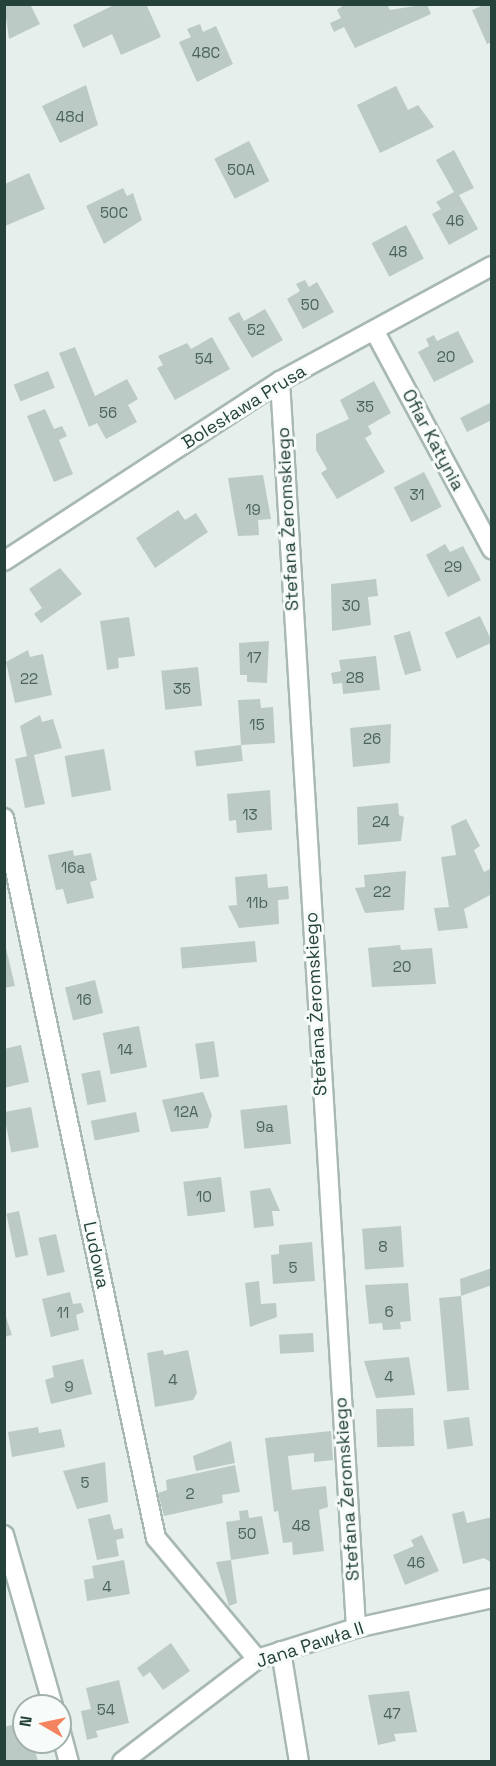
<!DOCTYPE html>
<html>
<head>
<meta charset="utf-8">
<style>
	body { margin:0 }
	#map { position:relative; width:496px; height:1766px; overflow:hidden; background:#e6efeb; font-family:"Space Grotesk",sans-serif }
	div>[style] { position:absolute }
	.building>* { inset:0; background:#bbcac4; transform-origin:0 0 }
	.roads { filter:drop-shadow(2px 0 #a8b8b2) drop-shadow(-2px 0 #a8b8b2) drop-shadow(0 2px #a8b8b2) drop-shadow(0 -2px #a8b8b2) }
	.minor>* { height:18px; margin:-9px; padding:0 9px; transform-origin:9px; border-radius:9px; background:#fff }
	span { translate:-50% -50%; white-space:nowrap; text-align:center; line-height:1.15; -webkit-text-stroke:6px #f7fbf9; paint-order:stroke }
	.number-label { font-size:15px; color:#4a645c }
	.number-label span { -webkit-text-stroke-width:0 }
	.street-label { font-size:18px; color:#24423a }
	.frame { position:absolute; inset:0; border:6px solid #24423a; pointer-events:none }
	.north { position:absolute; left:12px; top:1694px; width:60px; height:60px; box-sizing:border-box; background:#f7fbf9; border:2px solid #a3b1ad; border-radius:50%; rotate:279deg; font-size:16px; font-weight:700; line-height:24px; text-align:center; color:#24423a }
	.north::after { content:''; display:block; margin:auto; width:21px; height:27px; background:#f4845f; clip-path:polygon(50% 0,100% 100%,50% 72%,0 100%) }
</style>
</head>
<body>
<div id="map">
	<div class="building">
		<div style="clip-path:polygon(4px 4px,30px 4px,40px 24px,9px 39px)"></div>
		<div style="clip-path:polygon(116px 4px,146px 4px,161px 37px,121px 55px,112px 34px,83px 48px,73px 25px)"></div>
		<div style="clip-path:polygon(345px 4px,387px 4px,390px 10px,427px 4px,431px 14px,355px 48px,344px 27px,334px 32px,330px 23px,341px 18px,337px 10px)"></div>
		<div style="clip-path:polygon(486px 4px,492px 4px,492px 42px,487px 44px,472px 10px)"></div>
		<div style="clip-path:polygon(200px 24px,203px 32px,216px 26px,233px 64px,197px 82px,179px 42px,191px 37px,187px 29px)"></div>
		<div style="clip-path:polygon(86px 85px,98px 125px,60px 143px,42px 106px)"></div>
		<div style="clip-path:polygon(396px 86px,408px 110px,418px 105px,434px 127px,380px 153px,357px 105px)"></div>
		<div style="left:249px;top:141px;width:45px;height:39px;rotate:63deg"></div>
		<div style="clip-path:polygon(454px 150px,474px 188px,459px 195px,478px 229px,449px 245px,432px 214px,441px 209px,436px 202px,454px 192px,436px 160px)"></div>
		<div style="clip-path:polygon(29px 173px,45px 209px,5px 226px,5px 184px)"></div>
		<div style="clip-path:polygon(123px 188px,127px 196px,133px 193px,142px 220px,104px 244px,86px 206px)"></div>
		<div style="left:406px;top:225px;width:38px;height:39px;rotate:62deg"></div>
		<div style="clip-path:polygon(305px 280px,309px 287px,317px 282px,334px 312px,303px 329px,287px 299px,300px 291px,296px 284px)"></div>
		<div style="clip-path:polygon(265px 309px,283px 340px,252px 358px,228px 318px,239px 312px,244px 321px)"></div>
		<div style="clip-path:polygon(458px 331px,474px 362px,434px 382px,418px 352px,429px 346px,426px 339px,434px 335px,437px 341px)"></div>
		<div style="clip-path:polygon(212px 337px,230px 369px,175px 400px,157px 368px,163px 365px,158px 356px,187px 343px,191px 349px)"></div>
		<div style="clip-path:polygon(75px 347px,95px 396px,127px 379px,138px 399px,128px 405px,137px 422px,106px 439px,97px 423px,89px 427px,59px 353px)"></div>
		<div style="left:48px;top:371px;width:18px;height:37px;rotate:68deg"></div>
		<div style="clip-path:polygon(374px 381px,391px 413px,368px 426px,372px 434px,365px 438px,385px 472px,337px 499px,321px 473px,327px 469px,316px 450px,316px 434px,349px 419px,340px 400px)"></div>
		<div style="clip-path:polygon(492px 402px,492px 420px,467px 432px,460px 418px)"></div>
		<div style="clip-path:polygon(45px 409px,54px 429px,62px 426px,67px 436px,59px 440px,73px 474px,54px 482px,27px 416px)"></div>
		<div style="left:424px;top:472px;width:39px;height:34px;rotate:63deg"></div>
		<div style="clip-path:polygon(263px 475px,271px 519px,258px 520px,259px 535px,238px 536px,228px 478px)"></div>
		<div style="clip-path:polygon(178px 510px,185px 520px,196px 513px,208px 532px,155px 568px,136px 538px)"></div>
		<div style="clip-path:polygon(445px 544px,450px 552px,463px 546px,481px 580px,448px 597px,426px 555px)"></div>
		<div style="clip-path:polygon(60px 568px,82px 594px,41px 623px,34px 614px,42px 608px,29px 589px)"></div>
		<div style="clip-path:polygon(376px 579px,378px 596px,368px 597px,371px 625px,332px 631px,331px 584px)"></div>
		<div style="left:480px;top:616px;width:29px;height:39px;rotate:65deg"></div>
		<div style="clip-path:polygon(129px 617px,135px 656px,118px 658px,119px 668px,107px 670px,100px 621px)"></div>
		<div style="left:410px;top:631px;width:41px;height:17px;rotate:74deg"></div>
		<div style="clip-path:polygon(269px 641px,267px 683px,247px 682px,247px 675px,240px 675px,239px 643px)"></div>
		<div style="clip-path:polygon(28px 650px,30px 657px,43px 654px,52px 695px,15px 703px,6px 662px)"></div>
		<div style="clip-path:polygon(376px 656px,380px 690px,343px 694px,342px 683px,333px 684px,331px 673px,341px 671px,339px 660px)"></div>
		<div style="left:198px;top:667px;width:39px;height:37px;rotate:84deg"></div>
		<div style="clip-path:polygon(260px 699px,261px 708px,273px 707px,275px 743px,241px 745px,238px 700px)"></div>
		<div style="clip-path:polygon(40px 715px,42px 722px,53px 719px,62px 748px,34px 755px,45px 804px,25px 808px,15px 759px,27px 756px,20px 726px)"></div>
		<div style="clip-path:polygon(391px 724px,390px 763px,353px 767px,350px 728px)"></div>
		<div style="left:241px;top:745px;width:16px;height:47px;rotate:83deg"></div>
		<div style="left:104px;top:749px;width:42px;height:40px;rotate:80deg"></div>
		<div style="clip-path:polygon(270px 790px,272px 830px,237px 833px,236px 820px,229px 821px,227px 794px)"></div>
		<div style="clip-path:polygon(398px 803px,399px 815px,404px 817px,401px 841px,358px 845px,357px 807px)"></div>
		<div style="clip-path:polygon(466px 819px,480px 846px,474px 850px,484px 872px,492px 868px,492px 894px,464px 909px,468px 928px,438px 931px,434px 908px,449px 907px,441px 857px,456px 855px,451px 826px)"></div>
		<div style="clip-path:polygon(73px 850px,74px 856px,91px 853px,97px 880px,90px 882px,94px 898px,67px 904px,63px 889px,56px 890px,48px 855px)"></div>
		<div style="clip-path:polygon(406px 871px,404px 910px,365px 913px,355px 888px,365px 887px,364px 875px)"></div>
		<div style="clip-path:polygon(267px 874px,268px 888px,288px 886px,289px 899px,278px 900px,279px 924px,239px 928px,228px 906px,237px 905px,235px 877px)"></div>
		<div style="left:255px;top:941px;width:21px;height:75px;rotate:85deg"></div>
		<div style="clip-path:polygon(5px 944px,15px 986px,4px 988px,4px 945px)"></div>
		<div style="clip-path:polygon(400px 945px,401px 950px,432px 948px,436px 984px,372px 987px,368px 948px)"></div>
		<div style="left:95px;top:980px;width:34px;height:31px;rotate:76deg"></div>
		<div style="left:139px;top:1026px;width:42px;height:37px;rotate:79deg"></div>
		<div style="left:214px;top:1041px;width:36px;height:19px;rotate:82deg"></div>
		<div style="clip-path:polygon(21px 1045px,29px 1082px,4px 1088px,4px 1049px)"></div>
		<div style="left:100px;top:1070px;width:32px;height:19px;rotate:79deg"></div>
		<div style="clip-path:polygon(203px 1092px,212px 1115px,208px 1128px,171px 1132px,162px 1100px)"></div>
		<div style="left:287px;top:1105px;width:39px;height:47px;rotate:84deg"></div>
		<div style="left:31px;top:1107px;width:41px;height:28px;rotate:79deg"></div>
		<div style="left:136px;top:1112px;width:20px;height:46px;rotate:79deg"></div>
		<div style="left:221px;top:1177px;width:35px;height:38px;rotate:83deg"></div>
		<div style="clip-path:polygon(270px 1188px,280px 1211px,272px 1211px,274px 1226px,254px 1228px,250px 1191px)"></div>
		<div style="left:19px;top:1211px;width:45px;height:13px;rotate:78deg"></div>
		<div style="left:401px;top:1226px;width:41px;height:39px;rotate:86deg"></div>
		<div style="left:56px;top:1234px;width:39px;height:18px;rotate:77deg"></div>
		<div style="clip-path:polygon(312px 1242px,315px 1281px,273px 1284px,271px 1255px,279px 1254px,279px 1245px)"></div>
		<div style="clip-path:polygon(492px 1268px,492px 1285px,461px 1296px,460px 1279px)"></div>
		<div style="clip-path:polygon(259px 1281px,261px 1304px,276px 1303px,277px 1317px,250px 1327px,245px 1283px)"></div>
		<div style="clip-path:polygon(408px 1283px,411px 1321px,400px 1322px,401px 1329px,383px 1330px,382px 1323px,369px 1324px,365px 1285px)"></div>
		<div style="clip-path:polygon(70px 1292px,73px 1304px,81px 1303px,84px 1312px,76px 1315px,79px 1330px,51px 1337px,42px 1299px)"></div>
		<div style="left:461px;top:1296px;width:94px;height:22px;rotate:85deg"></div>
		<div style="clip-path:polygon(4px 1311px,12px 1335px,4px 1337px)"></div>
		<div style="left:313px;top:1333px;width:19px;height:34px;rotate:87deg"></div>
		<div style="clip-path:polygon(163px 1350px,164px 1355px,188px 1350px,197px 1393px,193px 1400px,155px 1407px,147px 1353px)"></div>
		<div style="clip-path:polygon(409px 1357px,415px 1395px,376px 1398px,364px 1361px)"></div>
		<div style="clip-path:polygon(83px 1359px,92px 1394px,51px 1404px,45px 1380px,54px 1377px,52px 1366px)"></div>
		<div style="left:413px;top:1408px;width:38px;height:37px;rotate:88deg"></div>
		<div style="left:469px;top:1417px;width:29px;height:26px;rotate:82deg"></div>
		<div style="clip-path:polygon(38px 1427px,39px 1433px,61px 1429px,65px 1447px,12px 1457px,8px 1432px)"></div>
		<div style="clip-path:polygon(331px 1431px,333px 1460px,314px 1462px,314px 1453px,288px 1456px,292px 1490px,326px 1486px,328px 1507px,319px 1510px,324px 1551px,293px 1555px,292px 1542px,283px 1543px,278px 1511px,274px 1512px,265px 1438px)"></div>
		<div style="clip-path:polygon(231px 1441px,235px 1463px,196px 1471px,193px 1456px)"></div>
		<div style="clip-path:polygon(105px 1462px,108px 1502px,77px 1509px,63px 1471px)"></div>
		<div style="clip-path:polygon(235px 1465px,240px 1492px,222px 1495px,223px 1503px,164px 1516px,158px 1493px,167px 1490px,166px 1480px)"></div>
		<div style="clip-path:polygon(248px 1510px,249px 1518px,262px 1516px,269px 1554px,231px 1560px,237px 1603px,229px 1606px,216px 1562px,231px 1560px,226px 1522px,240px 1520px,239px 1511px)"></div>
		<div style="clip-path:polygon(464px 1511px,467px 1523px,492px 1517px,492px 1563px,484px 1558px,463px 1564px,452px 1514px)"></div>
		<div style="clip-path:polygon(110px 1514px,114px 1530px,122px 1528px,124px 1538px,116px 1540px,119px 1556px,97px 1560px,88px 1519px)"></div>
		<div style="clip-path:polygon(422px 1535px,439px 1571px,405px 1585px,393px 1555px,414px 1546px,411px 1540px)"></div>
		<div style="clip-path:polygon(124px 1560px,130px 1594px,87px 1601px,84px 1580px,94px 1578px,92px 1566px)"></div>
		<div style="clip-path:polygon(171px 1643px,190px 1671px,163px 1690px,150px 1672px,143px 1677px,137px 1668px)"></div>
		<div style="clip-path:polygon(119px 1680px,129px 1723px,96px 1731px,98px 1737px,87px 1740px,81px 1711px,91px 1709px,86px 1688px)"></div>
		<div style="clip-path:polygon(409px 1691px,417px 1732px,394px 1734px,396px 1741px,378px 1745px,368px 1695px)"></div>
		<div style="clip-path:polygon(24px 1722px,24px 1742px,32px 1742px,38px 1761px,4px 1761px,4px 1727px)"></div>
	</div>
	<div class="roads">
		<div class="minor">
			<div style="left:375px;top:332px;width:247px;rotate:61.7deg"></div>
			<div style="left:280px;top:381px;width:1249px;rotate:86.51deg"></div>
			<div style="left:4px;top:561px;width:330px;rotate:-33.1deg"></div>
			<div style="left:280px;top:381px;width:241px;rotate:-28.5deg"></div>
			<div style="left:4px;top:818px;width:736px;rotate:78.08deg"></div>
			<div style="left:156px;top:1538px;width:158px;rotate:50.1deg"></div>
			<div style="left:4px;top:1535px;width:178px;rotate:74deg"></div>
			<div style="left:281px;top:1651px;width:112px;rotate:80.8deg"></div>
			<div style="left:60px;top:1729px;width:34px;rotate:75deg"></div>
			<div style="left:122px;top:1762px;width:170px;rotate:-37.3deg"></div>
			<div style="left:257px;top:1659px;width:104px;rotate:-17.4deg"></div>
			<div style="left:356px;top:1628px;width:139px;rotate:-12.4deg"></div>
		</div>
	</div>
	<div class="number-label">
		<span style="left:206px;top:53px">48C</span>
		<span style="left:70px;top:117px">48d</span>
		<span style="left:241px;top:170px">50A</span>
		<span style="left:114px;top:213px">50C</span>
		<span style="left:455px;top:221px">46</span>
		<span style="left:398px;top:252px">48</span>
		<span style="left:310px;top:305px">50</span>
		<span style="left:256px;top:330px">52</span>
		<span style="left:446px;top:357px">20</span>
		<span style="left:204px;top:359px">54</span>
		<span style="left:365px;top:407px">35</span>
		<span style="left:108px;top:413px">56</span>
		<span style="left:417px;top:495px">31</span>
		<span style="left:253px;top:510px">19</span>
		<span style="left:453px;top:567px">29</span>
		<span style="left:351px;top:606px">30</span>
		<span style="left:254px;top:658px">17</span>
		<span style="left:355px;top:678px">28</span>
		<span style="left:29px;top:679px">22</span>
		<span style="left:182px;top:689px">35</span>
		<span style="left:257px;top:725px">15</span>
		<span style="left:372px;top:739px">26</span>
		<span style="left:250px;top:815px">13</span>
		<span style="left:381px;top:822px">24</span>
		<span style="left:73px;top:868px">16a</span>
		<span style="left:382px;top:892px">22</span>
		<span style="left:257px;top:903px">11b</span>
		<span style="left:402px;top:967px">20</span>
		<span style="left:84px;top:1000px">16</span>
		<span style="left:125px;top:1050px">14</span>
		<span style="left:186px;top:1112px">12A</span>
		<span style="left:265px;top:1127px">9a</span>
		<span style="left:204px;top:1197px">10</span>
		<span style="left:383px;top:1247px">8</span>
		<span style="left:293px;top:1268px">5</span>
		<span style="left:389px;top:1312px">6</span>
		<span style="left:63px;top:1313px">11</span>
		<span style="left:389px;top:1377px">4</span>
		<span style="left:173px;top:1380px">4</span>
		<span style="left:69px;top:1387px">9</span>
		<span style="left:85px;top:1483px">5</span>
		<span style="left:190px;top:1494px">2</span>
		<span style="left:301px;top:1526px">48</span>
		<span style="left:247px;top:1534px">50</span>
		<span style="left:416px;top:1563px">46</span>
		<span style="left:107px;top:1587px">4</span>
		<span style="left:106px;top:1710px">54</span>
		<span style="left:392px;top:1714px">47</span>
	</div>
	<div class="street-label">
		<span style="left:244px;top:407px;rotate:-32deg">Bolesława Prusa</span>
		<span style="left:433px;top:440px;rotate:62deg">Ofiar Katynia</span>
		<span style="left:288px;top:519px;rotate:-93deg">Stefana Żeromskiego</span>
		<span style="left:316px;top:1004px;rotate:-93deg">Stefana Żeromskiego</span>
		<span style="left:96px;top:1255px;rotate:78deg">Ludowa</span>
		<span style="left:347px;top:1489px;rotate:-94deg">Stefana Żeromskiego</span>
		<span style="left:310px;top:1645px;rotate:-18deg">Jana Pawła II</span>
	</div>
	<div class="frame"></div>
	<div class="north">N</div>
</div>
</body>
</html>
